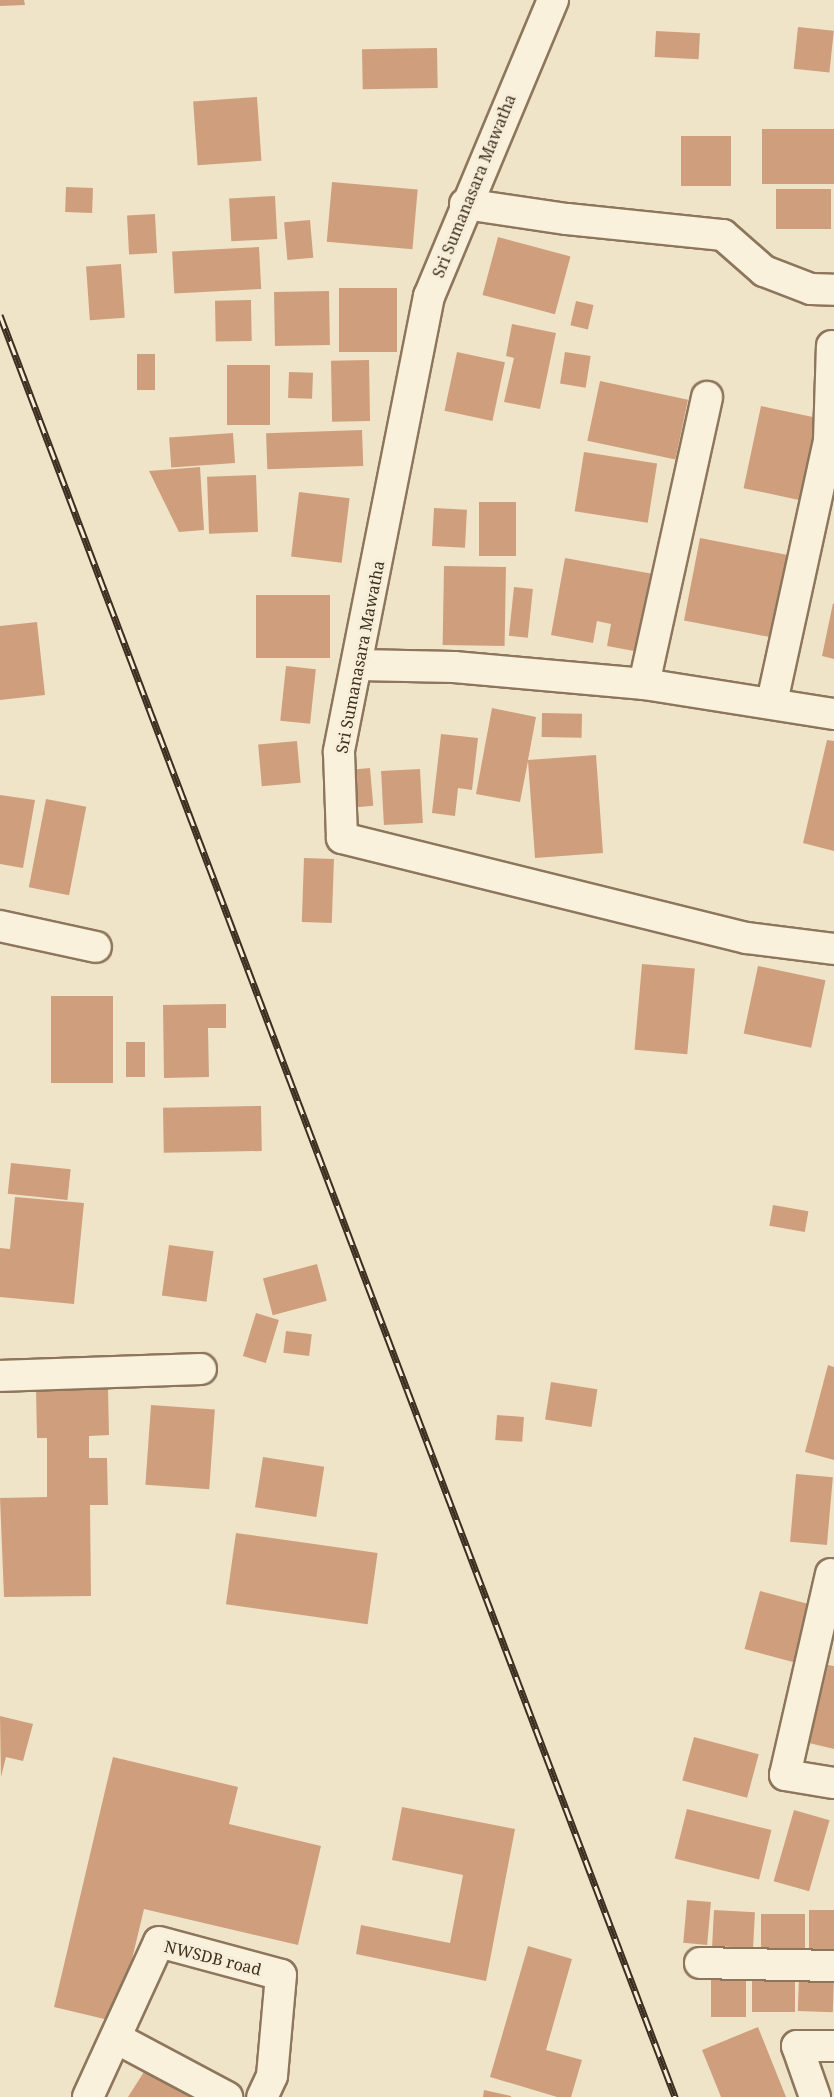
<!DOCTYPE html>
<html>
<head>
<meta charset="utf-8">
<style>
	body { margin:0 }
	#map { position:relative; width:834px; height:2097px; overflow:hidden; background:#f0e4c8; font-family:"Noto Serif",serif }
	div>[style] { position:absolute }
	.building>* { inset:0; background:#cf9f7d; transform-origin:0 0 }
	.roads { filter:drop-shadow(2px 0 #8d765c) drop-shadow(-2px 0 #8d765c) drop-shadow(0 2px #8d765c) drop-shadow(0 -2px #8d765c) }
	.minor>* { height:30px; margin:-15px; padding:0 15px; transform-origin:15px; border-radius:15px; background:#faf1dc }
	.rail>* { height:7px; margin-top:-3.5px; transform-origin:0; background:repeating-linear-gradient(90deg,#f7eed8 0 14px,#3d2e20 0 28px); box-sizing:border-box; border-block:2px solid #3d2e20 }
	span { translate:-50% -50%; white-space:nowrap; text-align:center; line-height:1.15; -webkit-text-stroke:6px #f7eed8; paint-order:stroke }
	.street-label { font-size:16px; color:#3d2e20 }
</style>
</head>
<body>
<div id="map">
	<div class="building">
		<div style="clip-path:polygon(0 0,24px 0,25px 5px,0 6px)"></div>
		<div style="left:798px;top:27px;width:36px;height:42px;rotate:6deg"></div>
		<div style="left:656px;top:31px;width:44px;height:26px;rotate:3deg"></div>
		<div style="left:437px;top:48px;width:40px;height:75px;rotate:89deg"></div>
		<div style="left:257px;top:97px;width:64px;height:64px;rotate:86deg"></div>
		<div style="left:762px;top:129px;width:72px;height:55px"></div>
		<div style="left:681px;top:136px;width:50px;height:50px"></div>
		<div style="left:332px;top:182px;width:86px;height:60px;rotate:5deg"></div>
		<div style="left:66px;top:187px;width:27px;height:25px;rotate:2deg"></div>
		<div style="left:776px;top:189px;width:55px;height:40px"></div>
		<div style="left:275px;top:196px;width:43px;height:46px;rotate:87deg"></div>
		<div style="left:155px;top:214px;width:39px;height:28px;rotate:87deg"></div>
		<div style="left:310px;top:220px;width:38px;height:26px;rotate:85deg"></div>
		<div style="left:498px;top:237px;width:75px;height:60px;rotate:15deg"></div>
		<div style="left:259px;top:247px;width:42px;height:87px;rotate:87deg"></div>
		<div style="left:121px;top:264px;width:54px;height:35px;rotate:86deg"></div>
		<div style="left:397px;top:288px;width:64px;height:58px;rotate:90deg"></div>
		<div style="left:329px;top:291px;width:54px;height:55px;rotate:89deg"></div>
		<div style="left:251px;top:300px;width:41px;height:36px;rotate:89deg"></div>
		<div style="left:576px;top:301px;width:18px;height:25px;rotate:13deg"></div>
		<div style="clip-path:polygon(512px 324px,556px 333px,540px 409px,504px 402px,514px 358px,506px 356px)"></div>
		<div style="left:457px;top:352px;width:49px;height:60px;rotate:12deg"></div>
		<div style="left:565px;top:352px;width:26px;height:32px;rotate:9deg"></div>
		<div style="left:137px;top:354px;width:18px;height:36px"></div>
		<div style="left:369px;top:360px;width:61px;height:38px;rotate:89deg"></div>
		<div style="left:227px;top:365px;width:43px;height:60px"></div>
		<div style="left:289px;top:372px;width:24px;height:26px;rotate:2deg"></div>
		<div style="left:600px;top:381px;width:90px;height:61px;rotate:12deg"></div>
		<div style="left:761px;top:406px;width:59px;height:84px;rotate:12deg"></div>
		<div style="left:362px;top:430px;width:36px;height:96px;rotate:88deg"></div>
		<div style="left:233px;top:433px;width:30px;height:64px;rotate:86deg"></div>
		<div style="left:584px;top:452px;width:74px;height:60px;rotate:9deg"></div>
		<div style="clip-path:polygon(200px 467px,204px 530px,179px 532px,149px 471px)"></div>
		<div style="left:256px;top:475px;width:57px;height:49px;rotate:88deg"></div>
		<div style="left:299px;top:492px;width:51px;height:65px;rotate:7deg"></div>
		<div style="left:479px;top:502px;width:37px;height:54px"></div>
		<div style="left:434px;top:508px;width:33px;height:38px;rotate:3deg"></div>
		<div style="left:700px;top:538px;width:96px;height:84px;rotate:11deg"></div>
		<div style="clip-path:polygon(565px 558px,659px 575px,645px 653px,607px 646px,611px 624px,597px 621px,593px 643px,551px 635px)"></div>
		<div style="left:444px;top:566px;width:62px;height:79px;rotate:1deg"></div>
		<div style="left:514px;top:587px;width:19px;height:49px;rotate:6deg"></div>
		<div style="left:256px;top:595px;width:74px;height:63px"></div>
		<div style="clip-path:polygon(833px 603px,834px 604px,834px 659px,822px 656px)"></div>
		<div style="clip-path:polygon(37px 622px,45px 695px,0 700px,0 626px)"></div>
		<div style="left:286px;top:666px;width:30px;height:55px;rotate:6deg"></div>
		<div style="clip-path:polygon(492px 708px,536px 717px,528px 760px,596px 755px,603px 853px,535px 858px,528px 761px,520px 802px,476px 794px)"></div>
		<div style="left:542px;top:713px;width:40px;height:24px;rotate:1deg"></div>
		<div style="clip-path:polygon(441px 734px,478px 738px,472px 790px,458px 788px,455px 816px,432px 813px)"></div>
		<div style="clip-path:polygon(827px 740px,834px 741px,834px 851px,803px 843px)"></div>
		<div style="left:297px;top:741px;width:42px;height:39px;rotate:85deg"></div>
		<div style="left:370px;top:768px;width:38px;height:22px;rotate:85deg"></div>
		<div style="left:420px;top:769px;width:54px;height:39px;rotate:87deg"></div>
		<div style="clip-path:polygon(0 795px,35px 800px,23px 868px,0 864px)"></div>
		<div style="left:46px;top:799px;width:41px;height:90px;rotate:11deg"></div>
		<div style="left:304px;top:858px;width:30px;height:64px;rotate:2deg"></div>
		<div style="left:642px;top:964px;width:53px;height:86px;rotate:5deg"></div>
		<div style="left:758px;top:966px;width:69px;height:69px;rotate:12deg"></div>
		<div style="left:51px;top:996px;width:62px;height:87px"></div>
		<div style="clip-path:polygon(226px 1004px,226px 1028px,208px 1028px,209px 1077px,164px 1078px,163px 1005px)"></div>
		<div style="left:126px;top:1042px;width:19px;height:35px"></div>
		<div style="left:261px;top:1106px;width:45px;height:98px;rotate:89deg"></div>
		<div style="left:11px;top:1163px;width:60px;height:31px;rotate:6deg"></div>
		<div style="clip-path:polygon(15px 1197px,84px 1203px,74px 1304px,0 1297px,0 1248px,10px 1249px)"></div>
		<div style="left:773px;top:1205px;width:36px;height:21px;rotate:10deg"></div>
		<div style="left:169px;top:1245px;width:45px;height:51px;rotate:8deg"></div>
		<div style="left:317px;top:1264px;width:38px;height:56px;rotate:75deg"></div>
		<div style="left:256px;top:1313px;width:24px;height:45px;rotate:17deg"></div>
		<div style="left:286px;top:1331px;width:26px;height:22px;rotate:7deg"></div>
		<div style="clip-path:polygon(828px 1365px,834px 1367px,834px 1460px,805px 1452px)"></div>
		<div style="left:551px;top:1382px;width:47px;height:38px;rotate:9deg"></div>
		<div style="clip-path:polygon(108px 1387px,109px 1435px,89px 1436px,89px 1458px,107px 1458px,108px 1505px,90px 1505px,91px 1596px,4px 1597px,0 1498px,47px 1497px,47px 1438px,37px 1438px,36px 1388px)"></div>
		<div style="left:151px;top:1405px;width:64px;height:80px;rotate:4deg"></div>
		<div style="left:497px;top:1415px;width:27px;height:25px;rotate:4deg"></div>
		<div style="left:263px;top:1457px;width:62px;height:51px;rotate:9deg"></div>
		<div style="left:796px;top:1474px;width:37px;height:68px;rotate:5deg"></div>
		<div style="left:236px;top:1533px;width:143px;height:72px;rotate:8deg"></div>
		<div style="left:760px;top:1591px;width:54px;height:60px;rotate:15deg"></div>
		<div style="clip-path:polygon(828px 1665px,834px 1666px,834px 1749px,809px 1743px)"></div>
		<div style="clip-path:polygon(0 1716px,33px 1724px,23px 1761px,6px 1757px,1px 1777px)"></div>
		<div style="left:694px;top:1737px;width:67px;height:45px;rotate:15deg"></div>
		<div style="clip-path:polygon(113px 1757px,238px 1787px,229px 1824px,321px 1846px,298px 1945px,144px 1909px,117px 2022px,54px 2007px)"></div>
		<div style="clip-path:polygon(402px 1807px,515px 1829px,486px 1981px,356px 1954px,361px 1925px,450px 1943px,463px 1875px,392px 1860px)"></div>
		<div style="left:687px;top:1809px;width:87px;height:51px;rotate:14deg"></div>
		<div style="left:794px;top:1810px;width:37px;height:74px;rotate:16deg"></div>
		<div style="left:687px;top:1900px;width:24px;height:43px;rotate:5deg"></div>
		<div style="left:714px;top:1910px;width:41px;height:36px;rotate:3deg"></div>
		<div style="left:809px;top:1910px;width:25px;height:44px"></div>
		<div style="left:805px;top:1914px;width:41px;height:44px;rotate:90deg"></div>
		<div style="clip-path:polygon(528px 1946px,572px 1959px,546px 2050px,582px 2060px,571px 2097px,557px 2097px,490px 2077px)"></div>
		<div style="left:711px;top:1974px;width:35px;height:43px"></div>
		<div style="left:752px;top:1976px;width:43px;height:36px"></div>
		<div style="left:799px;top:1976px;width:35px;height:35px;rotate:2deg"></div>
		<div style="clip-path:polygon(758px 2027px,786px 2097px,721px 2097px,702px 2050px)"></div>
		<div style="clip-path:polygon(149px 2064px,200px 2097px,128px 2097px)"></div>
		<div style="clip-path:polygon(484px 2090px,511px 2096px,511px 2097px,483px 2097px)"></div>
	</div>
	<div class="roads">
		<div class="minor">
			<div style="left:553px;top:0;width:321px;rotate:112.7deg"></div>
			<div style="left:429px;top:296px;width:465px;rotate:101.2deg"></div>
			<div style="left:339px;top:752px;width:86px;rotate:88deg"></div>
			<div style="left:342px;top:838px;width:417px;rotate:13.9deg"></div>
			<div style="left:747px;top:938px;width:88px;rotate:7.2deg"></div>
			<div style="left:465px;top:204px;width:103px;rotate:8.4deg"></div>
			<div style="left:567px;top:219px;width:157px;rotate:5.9deg"></div>
			<div style="left:723px;top:235px;width:55px;rotate:41.3deg"></div>
			<div style="left:764px;top:271px;width:50px;rotate:21deg"></div>
			<div style="left:811px;top:289px;width:23px;rotate:2deg"></div>
			<div style="left:359px;top:665px;width:95px;rotate:1.2deg"></div>
			<div style="left:454px;top:667px;width:191px;rotate:5.1deg"></div>
			<div style="left:644px;top:684px;width:192px;rotate:9deg"></div>
			<div style="left:644px;top:684px;width:294px;rotate:-77.6deg"></div>
			<div style="left:772px;top:702px;width:268px;rotate:-77.7deg"></div>
			<div style="left:829px;top:440px;width:94px;rotate:-88.2deg"></div>
			<div style="left:0;top:926px;width:98px;rotate:12.3deg"></div>
			<div style="left:0;top:1376px;width:201px;rotate:-2deg"></div>
			<div style="left:831px;top:1574px;width:206px;rotate:102.9deg"></div>
			<div style="left:785px;top:1775px;width:50px;rotate:9.3deg"></div>
			<div style="left:700px;top:1963px;width:134px;rotate:1.3deg"></div>
			<div style="left:116px;top:2038px;width:126px;rotate:28deg"></div>
			<div style="left:88px;top:2097px;width:170px;rotate:-65.4deg"></div>
			<div style="left:159px;top:1942px;width:126px;rotate:15.1deg"></div>
			<div style="left:281px;top:1975px;width:101px;rotate:95.1deg"></div>
			<div style="left:272px;top:2076px;width:23px;rotate:115deg"></div>
			<div style="left:815px;top:2097px;width:54px;rotate:-109.4deg"></div>
			<div style="left:797px;top:2046px;width:37px"></div>
		</div>
	</div>
	<div class="rail">
		<div style="left:0;top:315px;width:1906px;rotate:69.25deg"></div>
	</div>
	<div class="street-label">
		<span style="left:474px;top:186px;rotate:-68deg">Sri Sumanasara Mawatha</span>
		<span style="left:360px;top:657px;rotate:-79deg">Sri Sumanasara Mawatha</span>
		<span style="left:213px;top:1958px;rotate:14deg">NWSDB road</span>
	</div>
</div>
</body>
</html>
